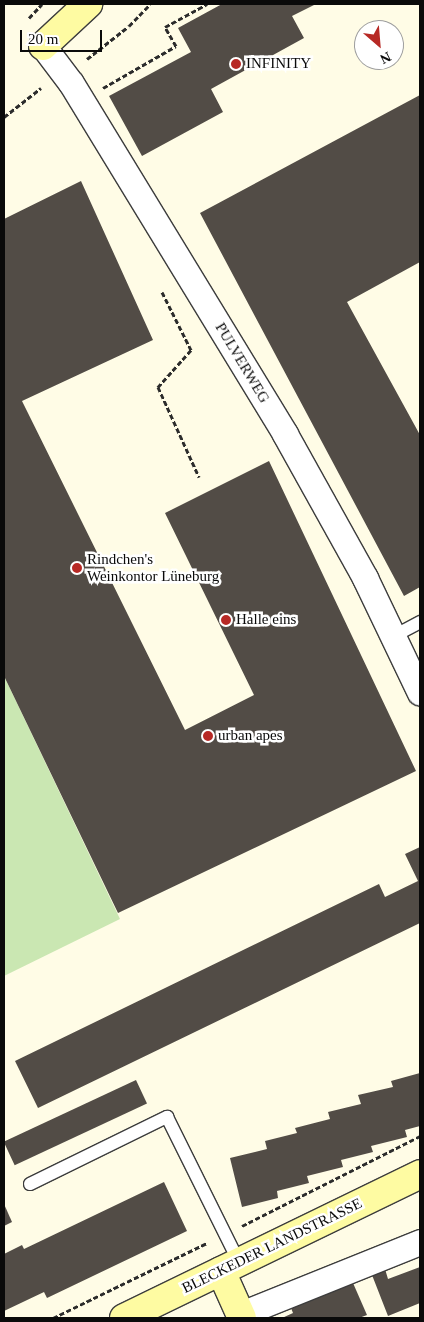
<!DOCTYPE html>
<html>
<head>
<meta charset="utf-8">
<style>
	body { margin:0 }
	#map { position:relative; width:424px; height:1322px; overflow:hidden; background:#fffce6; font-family:"Times New Roman",serif }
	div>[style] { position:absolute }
	.green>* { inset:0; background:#cae7b2 }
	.building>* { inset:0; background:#524c46; transform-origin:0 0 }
	.path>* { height:3px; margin-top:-1.5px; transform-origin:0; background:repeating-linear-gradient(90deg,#2c2c2c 0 5px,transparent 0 7.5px) }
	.roads { filter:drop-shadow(1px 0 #3d3d3d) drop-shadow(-1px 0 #3d3d3d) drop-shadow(0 1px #3d3d3d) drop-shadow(0 -1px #3d3d3d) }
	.lane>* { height:12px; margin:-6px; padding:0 6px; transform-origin:6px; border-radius:6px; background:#fff }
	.street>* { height:25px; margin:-12.5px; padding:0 12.5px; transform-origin:12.5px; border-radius:12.5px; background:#fff }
	.secondary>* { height:28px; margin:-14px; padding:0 14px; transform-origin:14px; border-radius:14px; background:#fefba2 }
	.dots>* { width:14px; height:14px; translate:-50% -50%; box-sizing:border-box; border:2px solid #fff; border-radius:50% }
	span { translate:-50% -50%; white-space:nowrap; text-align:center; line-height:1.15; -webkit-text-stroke:5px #fff; paint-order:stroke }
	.poi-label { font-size:15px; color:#0a0a0a }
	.left { translate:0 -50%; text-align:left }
	.street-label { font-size:15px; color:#0a0a0a }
	.frame { position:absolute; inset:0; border:5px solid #0a0a0a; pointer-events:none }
	.north { position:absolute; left:354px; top:20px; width:50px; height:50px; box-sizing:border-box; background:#fff; border:1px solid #9d9d9d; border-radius:50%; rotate:153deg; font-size:14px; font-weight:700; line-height:20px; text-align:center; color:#0a0a0a }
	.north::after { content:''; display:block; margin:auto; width:18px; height:22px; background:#b72925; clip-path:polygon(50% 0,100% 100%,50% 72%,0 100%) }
	.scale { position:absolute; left:20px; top:30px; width:82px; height:22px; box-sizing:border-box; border:2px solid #0a0a0a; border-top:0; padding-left:6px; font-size:15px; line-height:18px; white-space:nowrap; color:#0a0a0a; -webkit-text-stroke:4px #fff; paint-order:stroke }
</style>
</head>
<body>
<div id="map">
	<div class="green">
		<div style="clip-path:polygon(4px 676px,120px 919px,4px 976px)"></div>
	</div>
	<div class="building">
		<div style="clip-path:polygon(222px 4px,316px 4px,292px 16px,304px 38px,211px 89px,223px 112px,142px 156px,109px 96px,191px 52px,178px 28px)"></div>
		<div style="clip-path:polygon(420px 95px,420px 262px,347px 302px,420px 435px,420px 587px,404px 596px,200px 213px)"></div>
		<div style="clip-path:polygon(81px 181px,153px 340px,22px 401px,185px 730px,254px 695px,165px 513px,269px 461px,416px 771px,118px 913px,4px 676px,4px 219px)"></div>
		<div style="clip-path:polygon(420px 847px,420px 923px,38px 1108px,15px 1061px,379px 884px,385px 897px,418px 881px,405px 854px)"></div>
		<div style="clip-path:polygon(420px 1073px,420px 1126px,405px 1130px,407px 1137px,371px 1146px,373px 1152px,341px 1160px,343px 1167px,307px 1176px,309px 1183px,277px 1191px,278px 1198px,242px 1207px,230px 1158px,267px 1149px,265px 1141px,297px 1133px,295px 1128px,330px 1119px,328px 1112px,361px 1104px,358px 1095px,393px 1087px,391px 1081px)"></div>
		<div style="left:136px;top:1080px;width:26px;height:146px;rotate:65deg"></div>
		<div style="clip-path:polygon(164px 1182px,187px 1231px,47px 1298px,44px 1292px,4px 1311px,4px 1254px,22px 1245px,24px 1249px)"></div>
		<div style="clip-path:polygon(4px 1204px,12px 1222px,4px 1226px)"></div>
		<div style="clip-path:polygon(420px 1267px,420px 1303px,388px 1316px,372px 1275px,385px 1269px,388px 1279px)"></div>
		<div style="clip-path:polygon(353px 1283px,367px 1315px,359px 1318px,282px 1318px,293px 1313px,291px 1308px)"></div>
	</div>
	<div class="path">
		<div style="left:29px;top:18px;width:19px;rotate:-47deg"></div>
		<div style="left:87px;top:59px;width:53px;rotate:-38.2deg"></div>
		<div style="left:129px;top:26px;width:30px;rotate:-46deg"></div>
		<div style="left:103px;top:88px;width:84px;rotate:-29.9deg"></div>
		<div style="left:176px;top:46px;width:22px;rotate:-120deg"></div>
		<div style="left:165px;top:27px;width:48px;rotate:-28.7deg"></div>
		<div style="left:4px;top:117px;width:47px;rotate:-38.1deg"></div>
		<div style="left:162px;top:292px;width:65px;rotate:63.4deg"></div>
		<div style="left:191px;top:350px;width:50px;rotate:131.7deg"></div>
		<div style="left:158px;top:387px;width:99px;rotate:65.5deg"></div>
		<div style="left:242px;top:1226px;width:199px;rotate:-26.8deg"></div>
		<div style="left:53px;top:1318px;width:171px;rotate:-26deg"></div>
	</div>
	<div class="roads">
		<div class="lane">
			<div style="left:394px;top:636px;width:30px;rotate:-28deg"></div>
			<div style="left:30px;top:1184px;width:153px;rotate:-26.1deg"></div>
			<div style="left:167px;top:1117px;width:162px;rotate:63.6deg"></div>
		</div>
		<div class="street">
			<div style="left:43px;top:46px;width:46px;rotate:52.9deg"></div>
			<div style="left:71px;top:83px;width:411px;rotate:58.6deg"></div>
			<div style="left:285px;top:434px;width:165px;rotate:60.9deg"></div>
			<div style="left:365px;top:578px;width:127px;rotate:64.4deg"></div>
			<div style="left:241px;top:1314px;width:193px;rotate:-21.9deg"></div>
		</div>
		<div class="secondary">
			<div style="left:43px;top:46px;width:62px;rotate:-43deg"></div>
			<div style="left:221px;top:1271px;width:51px;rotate:65.9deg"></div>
			<div style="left:124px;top:1318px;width:329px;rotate:-25.9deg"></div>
		</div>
	</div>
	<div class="dots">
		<div style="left:236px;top:64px;background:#b72925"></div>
		<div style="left:77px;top:568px;background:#b72925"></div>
		<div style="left:226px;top:620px;background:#b72925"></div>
		<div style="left:208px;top:736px;background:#b72925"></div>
	</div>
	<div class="poi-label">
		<span class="left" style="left:246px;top:64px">INFINITY</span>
		<span class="left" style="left:87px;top:568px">Rindchen's<br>Weinkontor Lüneburg</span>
		<span class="left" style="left:236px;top:620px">Halle eins</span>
		<span class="left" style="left:218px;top:736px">urban apes</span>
	</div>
	<div class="street-label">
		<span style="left:242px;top:363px;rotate:59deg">PULVERWEG</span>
		<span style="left:272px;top:1246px;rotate:-26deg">BLECKEDER LANDSTRASSE</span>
	</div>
	<div class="frame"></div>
	<div class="north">N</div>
	<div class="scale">20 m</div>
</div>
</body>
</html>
